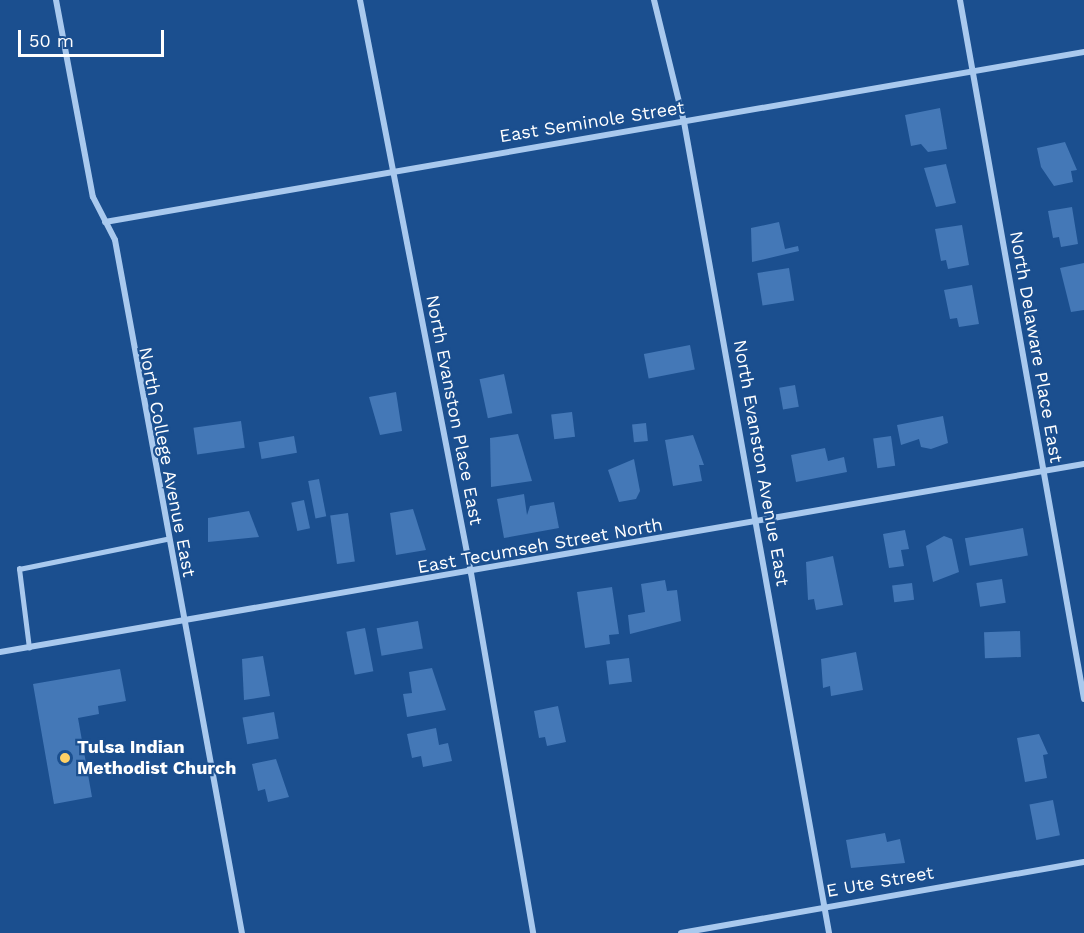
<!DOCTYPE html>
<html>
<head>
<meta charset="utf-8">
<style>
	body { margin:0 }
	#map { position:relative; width:1084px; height:933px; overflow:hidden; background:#1b4f8f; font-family:"Work Sans",sans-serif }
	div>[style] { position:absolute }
	.building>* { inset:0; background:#4478b7; transform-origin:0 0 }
	.service>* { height:4.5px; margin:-2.25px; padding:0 2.25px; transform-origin:2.25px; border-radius:2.25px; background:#a9c9ee }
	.minor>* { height:6px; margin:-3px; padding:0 3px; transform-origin:3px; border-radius:3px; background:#a9c9ee }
	.dots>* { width:16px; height:16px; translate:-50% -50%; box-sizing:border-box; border:3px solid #1b4f8f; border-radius:50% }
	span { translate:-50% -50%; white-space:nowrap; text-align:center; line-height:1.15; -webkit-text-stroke:4.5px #1b4f8f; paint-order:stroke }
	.street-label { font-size:18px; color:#fff }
	.poi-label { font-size:18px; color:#fff; font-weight:700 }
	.left { translate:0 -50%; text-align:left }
	.scale { position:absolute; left:18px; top:30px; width:146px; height:27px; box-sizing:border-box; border:3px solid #fff; border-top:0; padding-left:8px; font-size:18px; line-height:21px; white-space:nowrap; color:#fff; -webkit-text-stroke:4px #1b4f8f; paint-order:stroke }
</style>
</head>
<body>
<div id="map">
	<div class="building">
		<div style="clip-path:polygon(940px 108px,947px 149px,928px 152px,921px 144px,911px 146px,905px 115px)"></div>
		<div style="clip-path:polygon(1065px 142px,1077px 170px,1071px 171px,1073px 182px,1054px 186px,1041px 167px,1037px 148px)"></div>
		<div style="clip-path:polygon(946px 164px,956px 203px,936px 207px,924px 168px)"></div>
		<div style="clip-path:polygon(1072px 207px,1078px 244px,1061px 247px,1059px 237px,1053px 238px,1048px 211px)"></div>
		<div style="clip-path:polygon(779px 222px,785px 249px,798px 246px,799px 251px,752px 262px,751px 228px)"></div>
		<div style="clip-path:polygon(962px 225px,969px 265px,948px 269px,946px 260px,941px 261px,935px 229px)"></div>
		<div style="clip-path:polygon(1084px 263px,1084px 310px,1071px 312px,1060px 268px)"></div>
		<div style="left:789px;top:268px;width:33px;height:32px;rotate:81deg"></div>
		<div style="clip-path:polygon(972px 285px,979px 324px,959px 327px,957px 318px,950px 319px,944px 290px)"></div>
		<div style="left:690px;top:345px;width:25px;height:47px;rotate:79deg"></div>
		<div style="left:504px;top:374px;width:40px;height:25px;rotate:78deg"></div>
		<div style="left:795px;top:385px;width:22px;height:16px;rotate:80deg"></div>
		<div style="clip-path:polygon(396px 392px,402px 431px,380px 435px,369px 397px)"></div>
		<div style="left:572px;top:412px;width:25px;height:21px;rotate:83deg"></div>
		<div style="clip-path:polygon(943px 416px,948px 443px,931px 449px,921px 447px,919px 439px,901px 445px,897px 425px)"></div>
		<div style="left:241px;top:421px;width:27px;height:48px;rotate:82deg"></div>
		<div style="left:646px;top:423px;width:18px;height:14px;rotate:84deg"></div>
		<div style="clip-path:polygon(518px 434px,532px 481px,491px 487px,490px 438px)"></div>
		<div style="clip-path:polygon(693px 435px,704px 465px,699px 465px,702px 481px,673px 486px,665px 440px)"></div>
		<div style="left:294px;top:436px;width:17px;height:36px;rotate:80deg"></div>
		<div style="left:891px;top:436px;width:30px;height:18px;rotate:82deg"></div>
		<div style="clip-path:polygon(825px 448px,828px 461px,844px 457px,847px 472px,796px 482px,791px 455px)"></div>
		<div style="clip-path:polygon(634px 459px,640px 491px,636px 499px,619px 502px,608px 470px)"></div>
		<div style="left:319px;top:479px;width:38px;height:11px;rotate:79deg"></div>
		<div style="clip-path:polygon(524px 494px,527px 515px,530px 506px,554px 502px,559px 528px,504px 538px,497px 499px)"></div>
		<div style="left:304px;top:500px;width:29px;height:13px;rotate:78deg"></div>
		<div style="clip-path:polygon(413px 509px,426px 550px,396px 555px,390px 513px)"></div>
		<div style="clip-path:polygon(249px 511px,259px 537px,208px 542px,208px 518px)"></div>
		<div style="left:348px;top:513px;width:49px;height:18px;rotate:82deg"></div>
		<div style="left:1023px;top:528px;width:28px;height:59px;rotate:80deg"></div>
		<div style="clip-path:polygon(905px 530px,909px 549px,901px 550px,904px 566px,889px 568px,883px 534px)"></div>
		<div style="clip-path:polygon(944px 536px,952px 539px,959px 572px,933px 582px,926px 546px)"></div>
		<div style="clip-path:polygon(833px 556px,843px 605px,816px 610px,814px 599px,808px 600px,806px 562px)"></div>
		<div style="left:1002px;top:579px;width:24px;height:26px;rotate:81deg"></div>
		<div style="clip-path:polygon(665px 580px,667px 591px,677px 590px,681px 621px,630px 634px,628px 615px,645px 612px,641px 584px)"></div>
		<div style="left:912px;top:583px;width:17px;height:20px;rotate:83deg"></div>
		<div style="clip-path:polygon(612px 587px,619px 634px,609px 635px,610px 644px,585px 648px,577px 592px)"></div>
		<div style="left:418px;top:621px;width:28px;height:42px;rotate:80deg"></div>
		<div style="left:365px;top:628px;width:44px;height:19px;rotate:79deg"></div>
		<div style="left:1020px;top:631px;width:26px;height:36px;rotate:88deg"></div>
		<div style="clip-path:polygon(856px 652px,863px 690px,831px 696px,830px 686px,823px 688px,821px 659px)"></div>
		<div style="clip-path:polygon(263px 656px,270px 696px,244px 700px,242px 659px)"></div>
		<div style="left:629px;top:658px;width:24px;height:23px;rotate:83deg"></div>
		<div style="clip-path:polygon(432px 668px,446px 710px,407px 717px,403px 694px,412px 693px,409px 672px)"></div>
		<div style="clip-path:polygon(120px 669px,126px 701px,98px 706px,99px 714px,78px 718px,92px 797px,54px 804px,33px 684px)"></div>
		<div style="clip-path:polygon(558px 706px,566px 742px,547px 746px,545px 737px,539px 738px,534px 711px)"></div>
		<div style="left:274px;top:712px;width:27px;height:32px;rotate:80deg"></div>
		<div style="clip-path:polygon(436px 728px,439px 745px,448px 743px,452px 761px,423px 767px,421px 756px,412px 758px,407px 734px)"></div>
		<div style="clip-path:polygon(1039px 734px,1048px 754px,1043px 755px,1047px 778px,1025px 782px,1017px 738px)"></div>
		<div style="clip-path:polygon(276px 759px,289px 797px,268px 802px,265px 789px,258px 791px,252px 764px)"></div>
		<div style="left:1053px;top:800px;width:36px;height:24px;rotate:79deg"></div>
		<div style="clip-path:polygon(885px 833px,887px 842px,900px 839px,905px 863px,851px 868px,846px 840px)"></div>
	</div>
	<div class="service">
		<div style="left:29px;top:648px;width:80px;rotate:-97.2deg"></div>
		<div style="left:19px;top:569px;width:151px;rotate:-11.5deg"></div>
	</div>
	<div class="minor">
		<div style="left:56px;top:0;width:200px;rotate:79.4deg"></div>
		<div style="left:93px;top:197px;width:48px;rotate:62.9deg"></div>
		<div style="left:115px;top:240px;width:705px;rotate:79.62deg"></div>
		<div style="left:360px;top:0;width:584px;rotate:79.04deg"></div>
		<div style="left:471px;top:573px;width:365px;rotate:80.2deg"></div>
		<div style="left:654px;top:0;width:126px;rotate:76.2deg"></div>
		<div style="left:684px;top:122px;width:824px;rotate:79.86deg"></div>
		<div style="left:960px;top:0;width:710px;rotate:79.94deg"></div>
		<div style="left:105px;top:222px;width:994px;rotate:-9.85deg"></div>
		<div style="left:0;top:652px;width:1100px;rotate:-9.84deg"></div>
		<div style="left:681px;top:933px;width:409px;rotate:-10deg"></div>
	</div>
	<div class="dots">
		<div style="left:65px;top:758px;background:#ffd166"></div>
	</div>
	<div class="street-label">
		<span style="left:592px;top:122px;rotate:-9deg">East Seminole Street</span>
		<span style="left:1036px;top:347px;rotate:80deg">North Delaware Place East</span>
		<span style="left:454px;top:410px;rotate:79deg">North Evanston Place East</span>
		<span style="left:167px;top:462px;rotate:79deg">North College Avenue East</span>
		<span style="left:761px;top:463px;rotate:80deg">North Evanston Avenue East</span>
		<span style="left:540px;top:546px;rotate:-10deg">East Tecumseh Street North</span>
		<span style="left:880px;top:882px;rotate:-10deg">E Ute Street</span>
	</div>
	<div class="poi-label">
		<span class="left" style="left:77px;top:758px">Tulsa Indian<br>Methodist Church</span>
	</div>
	<div class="scale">50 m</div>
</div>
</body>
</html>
